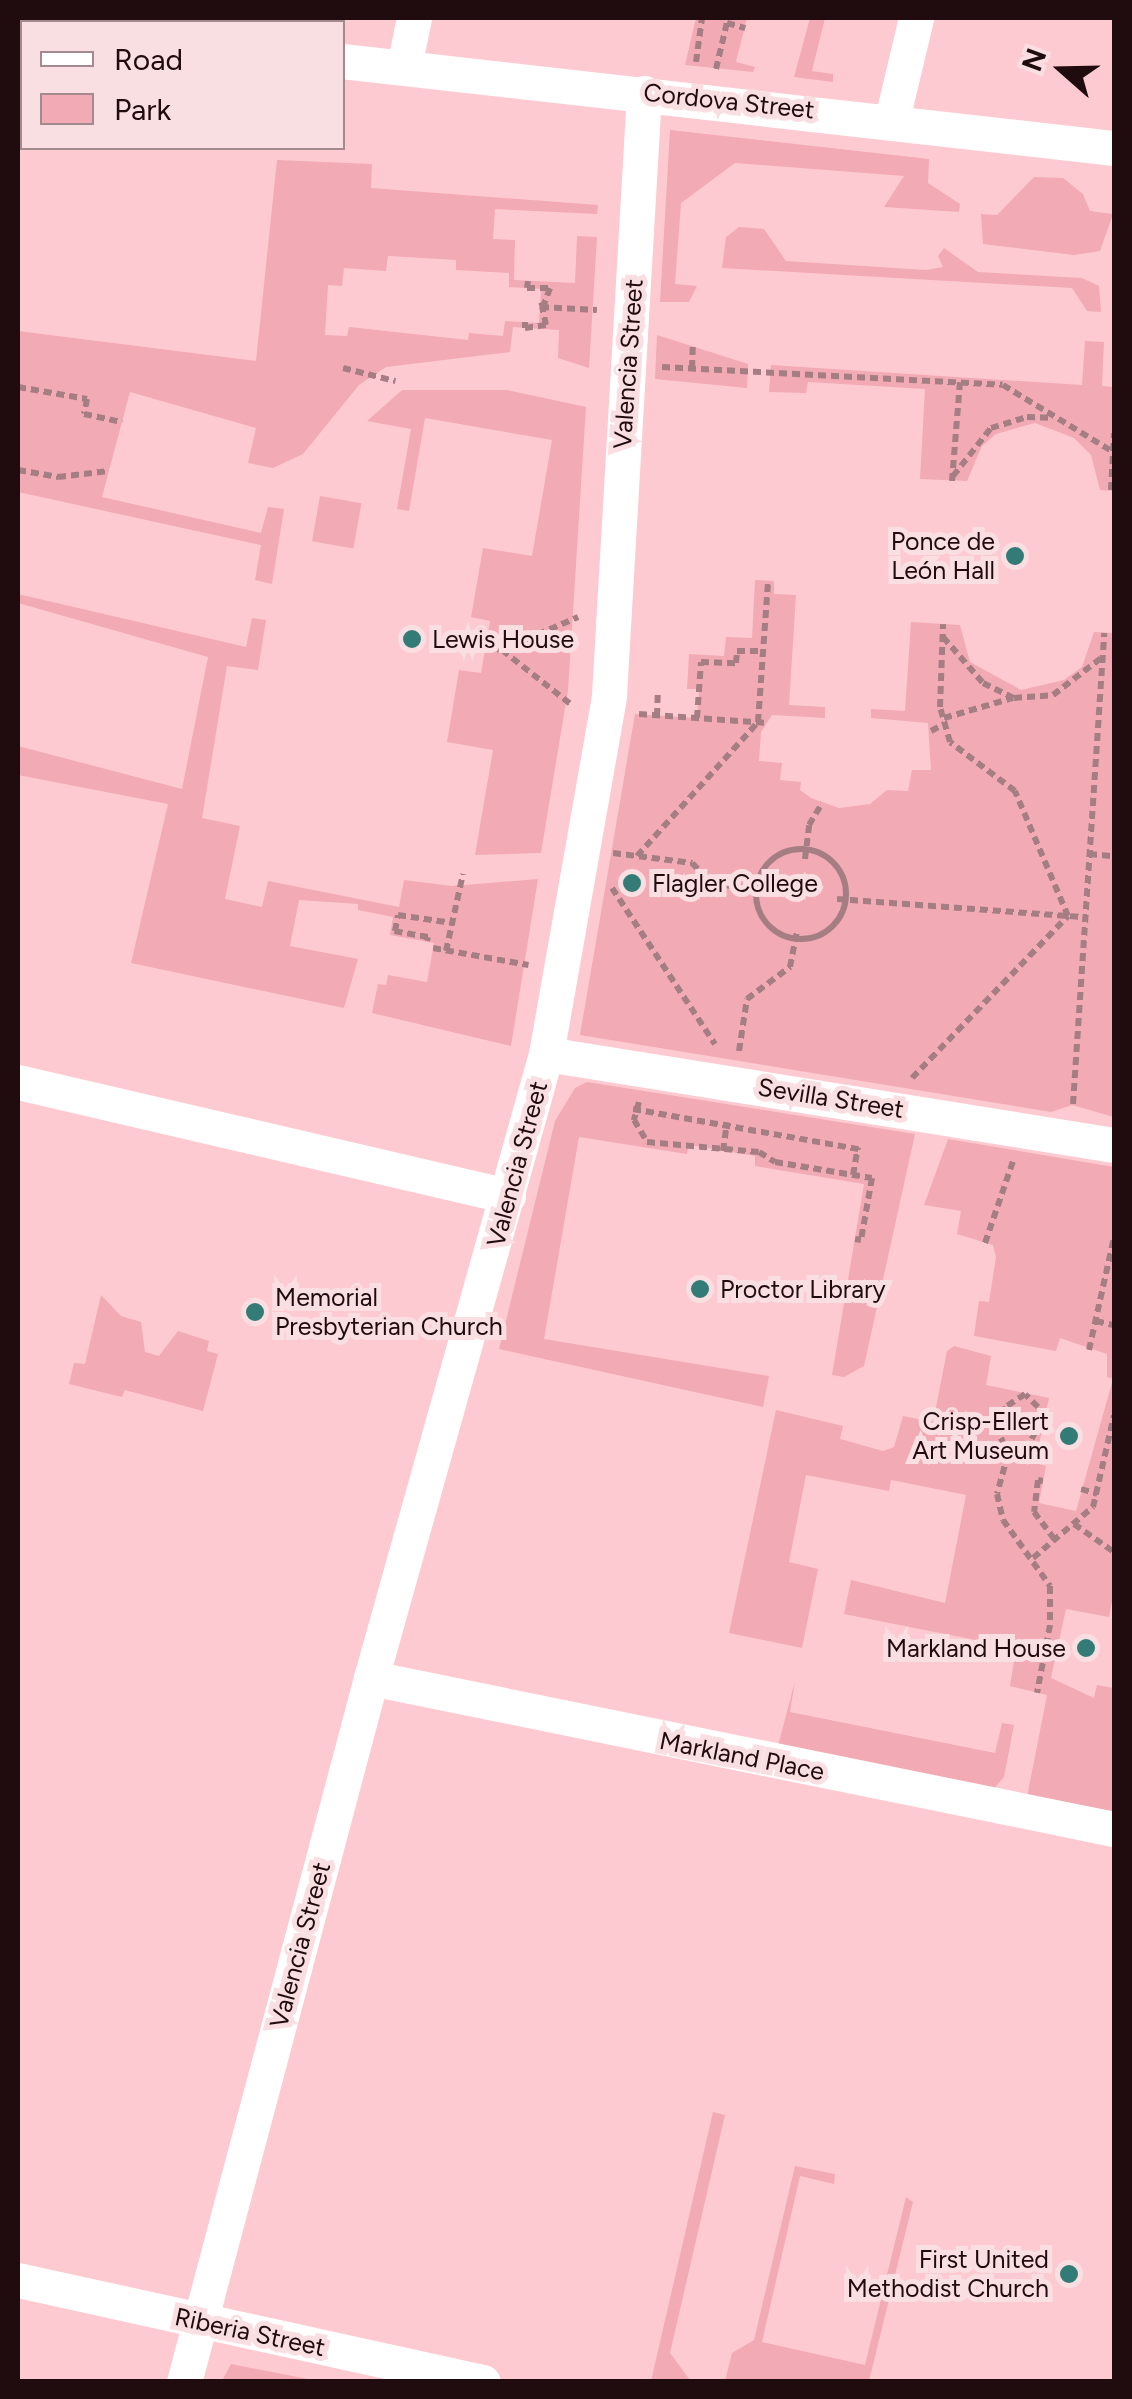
<!DOCTYPE html>
<html>
<head>
<meta charset="utf-8">
<style>
	body { margin:0 }
	#map { position:relative; width:1132px; height:2399px; overflow:hidden; background:#fecad1; font-family:Figtree,sans-serif }
	div>[style] { position:absolute }
	.green>* { inset:0; background:#f2aab5; transform-origin:0 0 }
	.path>* { height:6px; margin-top:-3px; transform-origin:0; background:repeating-linear-gradient(90deg,#a57e84 0 8px,transparent 0 13px) }
	.path>.ring { margin:-3px; padding:0; box-sizing:content-box; background:none; border:6px solid #a57e84; border-radius:50% }
	.minor>* { height:35px; margin:-17.5px; padding:0 17.5px; transform-origin:17.5px; border-radius:17.5px; background:#fff }
	.dots>* { width:28px; height:28px; translate:-50% -50%; box-sizing:border-box; border:5px solid #fadfe2; border-radius:50% }
	span { translate:-50% -50%; white-space:nowrap; text-align:center; line-height:1.15; -webkit-text-stroke:10px #fadfe2; paint-order:stroke }
	.street-label { font-size:25px; color:#200b0f }
	.poi-label { font-size:25px; color:#200b0f }
	.right { translate:-100% -50%; text-align:right }
	.left { translate:0 -50%; text-align:left }
	.frame { position:absolute; inset:0; border:20px solid #200b0f; pointer-events:none }
	.legend { position:absolute; left:20px; top:20px; width:325px; height:130px; box-sizing:border-box; background:#fadfe2; border:2px solid #a38a8e; margin:0; padding:12px 18px; list-style:none; font-size:30px; color:#200b0f }
	.legend li { display:flex; align-items:center; gap:20px; height:50px }
	.legend b { width:50px; border:2px solid #a38a8e }
	.north { position:absolute; left:1012px; top:20px; width:100px; height:100px; -webkit-text-stroke:8px #fadfe2; paint-order:stroke; rotate:290deg; font-size:28px; font-weight:700; line-height:40px; text-align:center; color:#200b0f }
	.north::after { content:''; display:block; margin:auto; width:35px; height:45px; background:#200b0f; clip-path:polygon(50% 0,100% 100%,50% 72%,0 100%) }
</style>
</head>
<body>
<div id="map">
	<div class="green">
		<div style="clip-path:polygon(696px 18px,747px 18px,736px 62px,755px 67px,753px 72px,685px 65px)"></div>
		<div style="clip-path:polygon(810px 18px,825px 18px,812px 71px,833px 74px,833px 82px,794px 77px)"></div>
		<div style="clip-path:polygon(670px 130px,929px 159px,928px 183px,960px 204px,959px 212px,884px 207px,904px 176px,735px 163px,681px 203px,675px 284px,697px 286px,689px 302px,660px 302px)"></div>
		<div style="clip-path:polygon(evenodd,277px 160px,372px 164px,371px 188px,598px 205px,597px 214px,495px 209px,493px 239px,515px 240px,514px 280px,575px 283px,577px 236px,597px 237px,589px 368px,558px 358px,559px 330px,513px 327px,510px 352px,386px 367px,359px 385px,303px 454px,273px 468px,248px 463px,256px 428px,130px 392px,102px 497px,261px 533px,268px 507px,284px 509px,272px 584px,255px 580px,261px 545px,18px 492px,18px 331px,256px 361px,277px 160px,388px 256px,456px 260px,456px 270px,509px 273px,509px 287px,541px 289px,539px 323px,505px 321px,503px 336px,469px 333px,468px 340px,349px 327px,347px 336px,325px 335px,328px 285px,342px 286px,344px 268px,386px 271px,388px 256px)"></div>
		<div style="clip-path:polygon(1034px 177px,1063px 178px,1083px 194px,1090px 211px,1113px 214px,1100px 251px,1074px 255px,983px 244px,981px 214px,997px 215px)"></div>
		<div style="clip-path:polygon(739px 227px,764px 229px,786px 261px,926px 270px,943px 267px,938px 256px,944px 248px,978px 272px,1082px 278px,1099px 286px,1101px 312px,1087px 311px,1072px 288px,722px 268px,726px 237px)"></div>
		<div style="clip-path:polygon(657px 335px,748px 364px,747px 388px,655px 379px)"></div>
		<div style="clip-path:polygon(1085px 341px,1104px 342px,1102px 386px,1114px 387px,1114px 491px,1100px 490px,1091px 455px,1074px 438px,1035px 423px,996px 434px,982px 446px,967px 481px,920px 479px,925px 389px,808px 382px,806px 393px,769px 392px,771px 365px,1082px 385px)"></div>
		<div style="clip-path:polygon(402px 390px,507px 390px,586px 407px,568px 690px,541px 853px,475px 855px,493px 750px,447px 742px,459px 670px,481px 673px,490px 621px,471px 617px,483px 548px,532px 556px,552px 440px,425px 418px,409px 511px,397px 509px,411px 429px,367px 421px)"></div>
		<div style="left:320px;top:496px;width:42px;height:46px;rotate:10deg"></div>
		<div style="clip-path:polygon(755px 580px,774px 581px,774px 594px,796px 595px,789px 705px,825px 707px,825px 718px,772px 715px,761px 732px,759px 761px,782px 763px,780px 780px,801px 782px,800px 790px,811px 798px,839px 808px,870px 804px,887px 790px,908px 791px,912px 770px,931px 770px,928px 723px,871px 718px,871px 709px,905px 711px,911px 622px,960px 625px,970px 662px,1021px 690px,1064px 680px,1082px 667px,1094px 632px,1114px 633px,1114px 1117px,1072px 1105px,1051px 1112px,580px 1035px,635px 714px,697px 718px,699px 689px,687px 689px,689px 654px,724px 656px,726px 637px,752px 638px)"></div>
		<div style="clip-path:polygon(18px 594px,246px 647px,252px 618px,266px 620px,258px 670px,227px 666px,202px 818px,240px 826px,225px 899px,262px 907px,268px 881px,399px 907px,404px 880px,452px 886px,538px 879px,511px 1046px,372px 1013px,378px 984px,386px 985px,388px 975px,427px 982px,434px 943px,390px 935px,393px 917px,358px 910px,358px 904px,299px 900px,290px 946px,358px 959px,344px 1008px,131px 963px,168px 804px,18px 775px,18px 746px,182px 789px,208px 657px,18px 603px)"></div>
		<div style="clip-path:polygon(587px 1082px,915px 1134px,864px 1366px,844px 1377px,832px 1375px,864px 1184px,755px 1166px,755px 1156px,689px 1145px,687px 1154px,579px 1137px,544px 1339px,769px 1376px,763px 1407px,499px 1349px,555px 1121px,575px 1088px)"></div>
		<div style="clip-path:polygon(948px 1139px,1114px 1167px,1114px 1591px,1109px 1617px,1066px 1609px,1051px 1678px,1094px 1698px,1097px 1685px,1114px 1688px,1114px 1813px,1027px 1797px,1047px 1695px,1010px 1686px,1016px 1648px,844px 1614px,851px 1580px,945px 1603px,966px 1495px,891px 1480px,889px 1491px,806px 1475px,789px 1562px,818px 1569px,802px 1648px,729px 1633px,776px 1410px,843px 1426px,840px 1439px,883px 1451px,894px 1447px,903px 1416px,933px 1422px,947px 1351px,954px 1346px,991px 1356px,986px 1385px,1049px 1398px,1035px 1463px,1046px 1466px,1039px 1503px,1076px 1511px,1113px 1379px,1107px 1377px,1107px 1354px,1060px 1338px,1056px 1351px,974px 1336px,979px 1301px,989px 1302px,996px 1257px,993px 1245px,957px 1234px,961px 1211px,924px 1205px)"></div>
		<div style="clip-path:polygon(101px 1295px,121px 1316px,141px 1322px,145px 1352px,159px 1356px,178px 1331px,209px 1341px,207px 1351px,218px 1354px,203px 1411px,125px 1390px,122px 1397px,69px 1384px,74px 1363px,85px 1364px)"></div>
		<div style="clip-path:polygon(795px 1681px,790px 1712px,995px 1753px,1002px 1723px,1014px 1725px,1004px 1777px,992px 1791px,777px 1750px)"></div>
		<div style="clip-path:polygon(713px 2112px,725px 2115px,670px 2353px,690px 2380px,651px 2381px)"></div>
		<div style="clip-path:polygon(795px 2166px,835px 2174px,834px 2184px,800px 2176px,762px 2342px,865px 2365px,906px 2197px,913px 2202px,869px 2381px,725px 2381px,732px 2353px,754px 2340px)"></div>
		<div style="clip-path:polygon(231px 2364px,318px 2381px,222px 2381px)"></div>
	</div>
	<div class="path">
		<div style="left:727px;top:23px;width:19px;rotate:16deg"></div>
		<div style="left:696px;top:62px;width:44px;rotate:-82.2deg"></div>
		<div style="left:716px;top:69px;width:52px;rotate:-76.8deg"></div>
		<div style="left:528px;top:281px;width:7px;rotate:98deg"></div>
		<div style="left:527px;top:288px;width:23px"></div>
		<div style="left:550px;top:288px;width:20px;rotate:110deg"></div>
		<div style="left:543px;top:307px;width:5px;rotate:-112deg"></div>
		<div style="left:541px;top:307px;width:56px;rotate:3.1deg"></div>
		<div style="left:525px;top:322px;width:6px;rotate:90deg"></div>
		<div style="left:525px;top:328px;width:21px;rotate:-8deg"></div>
		<div style="left:546px;top:325px;width:19px;rotate:-102deg"></div>
		<div style="left:662px;top:367px;width:341px;rotate:3deg"></div>
		<div style="left:1003px;top:385px;width:129px;rotate:31.3deg"></div>
		<div style="left:343px;top:368px;width:54px;rotate:14deg"></div>
		<div style="left:692px;top:368px;width:23px;rotate:-88deg"></div>
		<div style="left:18px;top:387px;width:70px;rotate:9.9deg"></div>
		<div style="left:87px;top:399px;width:15px;rotate:101deg"></div>
		<div style="left:84px;top:414px;width:39px;rotate:12deg"></div>
		<div style="left:18px;top:470px;width:41px;rotate:9.9deg"></div>
		<div style="left:58px;top:477px;width:51px;rotate:-6.7deg"></div>
		<div style="left:953px;top:476px;width:61px;rotate:-51.6deg"></div>
		<div style="left:991px;top:428px;width:38px;rotate:-17deg"></div>
		<div style="left:1027px;top:417px;width:24px;rotate:2deg"></div>
		<div style="left:952px;top:481px;width:99px;rotate:-85.4deg"></div>
		<div style="left:1111px;top:490px;width:57px;rotate:-87deg"></div>
		<div style="left:943px;top:637px;width:61px;rotate:49deg"></div>
		<div style="left:983px;top:683px;width:34px;rotate:26deg"></div>
		<div style="left:1014px;top:698px;width:39px;rotate:-4deg"></div>
		<div style="left:1053px;top:695px;width:61px;rotate:-37.6deg"></div>
		<div style="left:485px;top:647px;width:17px;rotate:10deg"></div>
		<div style="left:502px;top:650px;width:89px;rotate:38.2deg"></div>
		<div style="left:502px;top:650px;width:83px;rotate:-23.5deg"></div>
		<div style="left:639px;top:714px;width:128px;rotate:4deg"></div>
		<div style="left:657px;top:716px;width:24px;rotate:-88deg"></div>
		<div style="left:697px;top:718px;width:56px;rotate:-85.9deg"></div>
		<div style="left:701px;top:662px;width:35px;rotate:2deg"></div>
		<div style="left:736px;top:663px;width:12px;rotate:-85deg"></div>
		<div style="left:737px;top:651px;width:25px"></div>
		<div style="left:944px;top:718px;width:72px;rotate:-16.2deg"></div>
		<div style="left:931px;top:731px;width:15px;rotate:-28deg"></div>
		<div class="ring" style="left:756px;top:849px;width:84px;height:84px"></div>
		<div style="left:613px;top:853px;width:80px;rotate:7.2deg"></div>
		<div style="left:692px;top:863px;width:28px;rotate:46deg"></div>
		<div style="left:711px;top:883px;width:55px;rotate:8.4deg"></div>
		<div style="left:1089px;top:854px;width:25px;rotate:5deg"></div>
		<div style="left:637px;top:856px;width:181px;rotate:-47.9deg"></div>
		<div style="left:758px;top:722px;width:141px;rotate:-85.9deg"></div>
		<div style="left:805px;top:859px;width:34px;rotate:-83deg"></div>
		<div style="left:809px;top:825px;width:26px;rotate:-59deg"></div>
		<div style="left:612px;top:888px;width:187px;rotate:56.6deg"></div>
		<div style="left:837px;top:899px;width:249px;rotate:4.2deg"></div>
		<div style="left:427px;top:941px;width:4px;rotate:-76deg"></div>
		<div style="left:428px;top:937px;width:34px;rotate:-170deg"></div>
		<div style="left:395px;top:931px;width:16px;rotate:-79deg"></div>
		<div style="left:398px;top:915px;width:55px;rotate:8.4deg"></div>
		<div style="left:433px;top:948px;width:97px;rotate:10.1deg"></div>
		<div style="left:446px;top:951px;width:79px;rotate:-77.6deg"></div>
		<div style="left:739px;top:1051px;width:53px;rotate:-81.3deg"></div>
		<div style="left:747px;top:999px;width:54px;rotate:-36.7deg"></div>
		<div style="left:790px;top:967px;width:38px;rotate:-79deg"></div>
		<div style="left:912px;top:1078px;width:225px;rotate:-46.1deg"></div>
		<div style="left:1068px;top:916px;width:136px;rotate:-113deg"></div>
		<div style="left:1015px;top:791px;width:81px;rotate:-143deg"></div>
		<div style="left:950px;top:742px;width:36px;rotate:-106deg"></div>
		<div style="left:940px;top:707px;width:83px;rotate:-87.9deg"></div>
		<div style="left:639px;top:1102px;width:19px;rotate:106deg"></div>
		<div style="left:634px;top:1120px;width:26px;rotate:59deg"></div>
		<div style="left:647px;top:1142px;width:112px;rotate:5.1deg"></div>
		<div style="left:759px;top:1152px;width:19px;rotate:32deg"></div>
		<div style="left:775px;top:1162px;width:98px;rotate:9.4deg"></div>
		<div style="left:872px;top:1178px;width:63px;rotate:100.1deg"></div>
		<div style="left:861px;top:1240px;width:6px;rotate:-171deg"></div>
		<div style="left:1073px;top:1104px;width:472px;rotate:-86.2deg"></div>
		<div style="left:633px;top:1109px;width:229px;rotate:10.1deg"></div>
		<div style="left:723px;top:1151px;width:29px;rotate:-82deg"></div>
		<div style="left:853px;top:1175px;width:28px;rotate:-80deg"></div>
		<div style="left:985px;top:1243px;width:87px;rotate:-71.1deg"></div>
		<div style="left:1096px;top:1321px;width:18px;rotate:13deg"></div>
		<div style="left:1089px;top:1350px;width:116px;rotate:-77.5deg"></div>
		<div style="left:1008px;top:1454px;width:17px;rotate:-13deg"></div>
		<div style="left:1025px;top:1450px;width:20px;rotate:-60deg"></div>
		<div style="left:1035px;top:1433px;width:26px;rotate:-83deg"></div>
		<div style="left:1038px;top:1407px;width:18px;rotate:-135deg"></div>
		<div style="left:1025px;top:1394px;width:23px;rotate:146deg"></div>
		<div style="left:1006px;top:1407px;width:21px;rotate:118deg"></div>
		<div style="left:996px;top:1426px;width:30px;rotate:67deg"></div>
		<div style="left:1008px;top:1454px;width:41px;rotate:105.4deg"></div>
		<div style="left:997px;top:1494px;width:27px;rotate:77deg"></div>
		<div style="left:1003px;top:1520px;width:81px;rotate:54.5deg"></div>
		<div style="left:1050px;top:1586px;width:39px;rotate:90deg"></div>
		<div style="left:1050px;top:1625px;width:69px;rotate:100.8deg"></div>
		<div style="left:1043px;top:1481px;width:5px;rotate:-169deg"></div>
		<div style="left:1038px;top:1480px;width:32px;rotate:97deg"></div>
		<div style="left:1034px;top:1512px;width:35px;rotate:53deg"></div>
		<div style="left:1081px;top:1489px;width:17px;rotate:17deg"></div>
		<div style="left:1074px;top:1524px;width:49px;rotate:35deg"></div>
		<div style="left:1033px;top:1558px;width:79px;rotate:-40.4deg"></div>
		<div style="left:1093px;top:1507px;width:94px;rotate:-77.1deg"></div>
	</div>
	<div class="minor">
		<div style="left:224px;top:22px;width:4px;rotate:-76deg"></div>
		<div style="left:18px;top:29px;width:5px;rotate:-79deg"></div>
		<div style="left:342px;top:61px;width:777px;rotate:6.43deg"></div>
		<div style="left:404px;top:67px;width:50px;rotate:-78.5deg"></div>
		<div style="left:892px;top:119px;width:104px;rotate:-76.6deg"></div>
		<div style="left:546px;top:1054px;width:575px;rotate:9.1deg"></div>
		<div style="left:18px;top:1082px;width:503px;rotate:13.1deg"></div>
		<div style="left:371px;top:1678px;width:758px;rotate:11.49deg"></div>
		<div style="left:18px;top:2280px;width:476px;rotate:12.4deg"></div>
		<div style="left:184px;top:2382px;width:728px;rotate:-75.12deg"></div>
		<div style="left:371px;top:1678px;width:648px;rotate:-74.33deg"></div>
		<div style="left:546px;top:1054px;width:364px;rotate:-80deg"></div>
		<div style="left:609px;top:695px;width:603px;rotate:-86.67deg"></div>
	</div>
	<div class="dots">
		<div style="left:1015px;top:556px;background:#327b76"></div>
		<div style="left:412px;top:639px;background:#327b76"></div>
		<div style="left:632px;top:883px;background:#327b76"></div>
		<div style="left:700px;top:1289px;background:#327b76"></div>
		<div style="left:255px;top:1312px;background:#327b76"></div>
		<div style="left:1069px;top:1436px;background:#327b76"></div>
		<div style="left:1086px;top:1648px;background:#327b76"></div>
		<div style="left:1069px;top:2274px;background:#327b76"></div>
	</div>
	<div class="street-label">
		<span style="left:729px;top:101px;rotate:6deg">Cordova Street</span>
		<span style="left:628px;top:364px;rotate:-86deg">Valencia Street</span>
		<span style="left:831px;top:1098px;rotate:9deg">Sevilla Street</span>
		<span style="left:517px;top:1164px;rotate:-75deg">Valencia Street</span>
		<span style="left:742px;top:1756px;rotate:11deg">Markland Place</span>
		<span style="left:300px;top:1945px;rotate:-75deg">Valencia Street</span>
		<span style="left:250px;top:2332px;rotate:12deg">Riberia Street</span>
	</div>
	<div class="poi-label">
		<span class="right" style="left:995px;top:556px">Ponce de<br>León Hall</span>
		<span class="left" style="left:432px;top:639px">Lewis House</span>
		<span class="left" style="left:652px;top:883px">Flagler College</span>
		<span class="left" style="left:720px;top:1289px">Proctor Library</span>
		<span class="left" style="left:275px;top:1312px">Memorial<br>Presbyterian Church</span>
		<span class="right" style="left:1049px;top:1436px">Crisp-Ellert<br>Art Museum</span>
		<span class="right" style="left:1066px;top:1648px">Markland House</span>
		<span class="right" style="left:1049px;top:2274px">First United<br>Methodist Church</span>
	</div>
	<div class="frame"></div>
	<ul class="legend">
	<li><b style="height:12px;background:#fff"></b>Road</li>
	<li><b style="height:28px;background:#f2aab5"></b>Park</li>
	</ul>
	<div class="north">N</div>
</div>
</body>
</html>
